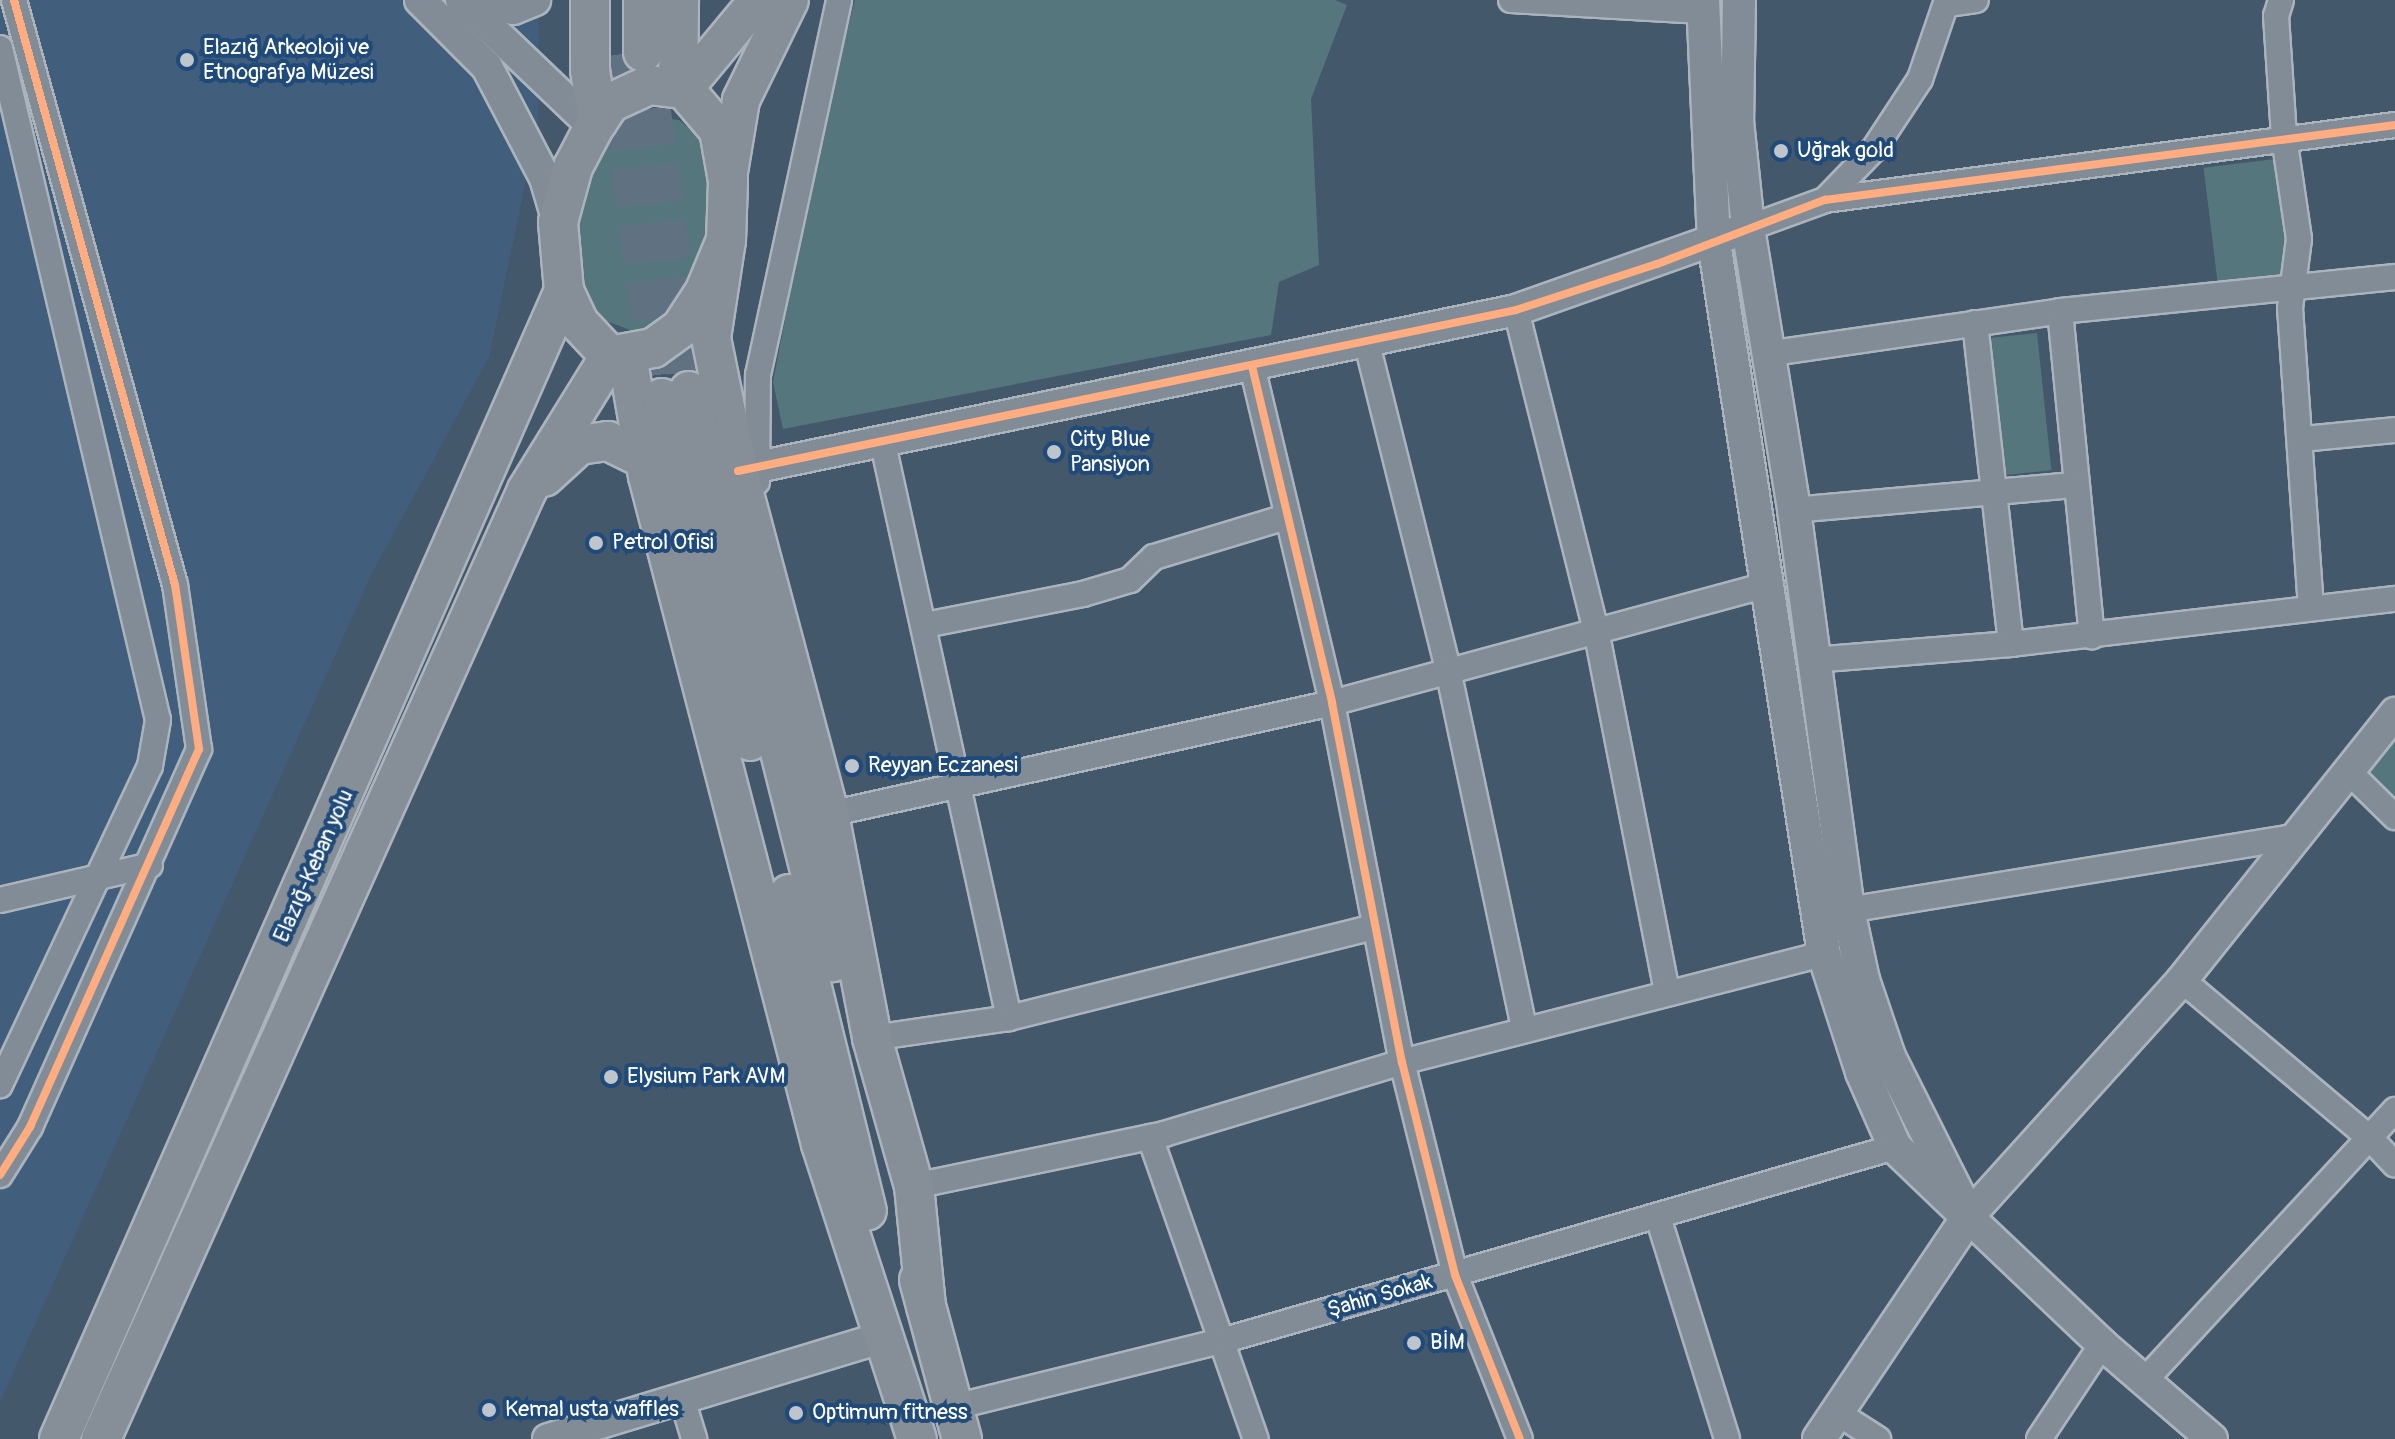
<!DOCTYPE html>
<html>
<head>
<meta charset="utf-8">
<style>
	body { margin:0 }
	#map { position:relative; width:2395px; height:1439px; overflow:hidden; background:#44586c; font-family:Pangolin,sans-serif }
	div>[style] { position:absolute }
	.built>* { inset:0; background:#415f7c }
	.green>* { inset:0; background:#55767d; transform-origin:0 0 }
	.trunk-tunnel>* { height:38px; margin-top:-19px; transform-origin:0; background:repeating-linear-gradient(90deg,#607182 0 38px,transparent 0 57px) }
	.roads { filter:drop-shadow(2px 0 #abb4bd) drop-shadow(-2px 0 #abb4bd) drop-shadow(0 2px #abb4bd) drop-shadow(0 -2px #abb4bd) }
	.minor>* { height:24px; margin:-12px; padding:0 12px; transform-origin:12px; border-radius:12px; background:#828c96 }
	.tertiary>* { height:30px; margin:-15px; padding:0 15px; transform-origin:15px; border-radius:15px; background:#828c96 }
	.secondary>* { height:32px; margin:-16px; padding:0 16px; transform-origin:16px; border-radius:16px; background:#828c96 }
	.primary>* { height:36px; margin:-18px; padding:0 18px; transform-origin:18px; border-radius:18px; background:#868e97 }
	.trunk>* { height:38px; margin:-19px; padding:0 19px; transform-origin:19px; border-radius:19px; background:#868e97 }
	.cycleway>* { height:8px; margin:-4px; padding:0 4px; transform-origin:4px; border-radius:4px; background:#ffac80 }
	.dots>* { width:22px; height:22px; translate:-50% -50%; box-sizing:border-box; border:4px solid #1f4a7a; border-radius:50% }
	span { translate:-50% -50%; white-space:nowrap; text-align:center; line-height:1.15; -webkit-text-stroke:8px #1f4a7a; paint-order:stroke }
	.poi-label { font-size:22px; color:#fff }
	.left { translate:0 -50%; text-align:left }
	.street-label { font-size:22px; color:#fff }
</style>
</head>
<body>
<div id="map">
	<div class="built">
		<div style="clip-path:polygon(0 0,539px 0,538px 122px,489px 357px,371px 575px,0 1402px)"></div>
	</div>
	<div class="green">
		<div style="clip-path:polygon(855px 0,1335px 0,1347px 5px,1311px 99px,1319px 265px,1279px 282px,1271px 335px,783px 429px,773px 382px,822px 128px)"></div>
		<div style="clip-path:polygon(637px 115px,679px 120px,698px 136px,711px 164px,713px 210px,687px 294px,661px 324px,633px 331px,590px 315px,578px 296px,571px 221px,578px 194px,614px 129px)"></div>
		<div style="left:2275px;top:159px;width:117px;height:72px;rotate:83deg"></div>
		<div style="left:2037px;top:333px;width:138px;height:48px;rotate:84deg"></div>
		<div style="clip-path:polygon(2395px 736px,2395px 796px,2365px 768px)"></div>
	</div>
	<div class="trunk-tunnel">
		<div style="left:644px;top:52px;width:342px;rotate:82.4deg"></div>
		<div style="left:614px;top:55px;width:346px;rotate:82deg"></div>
	</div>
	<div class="roads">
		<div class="minor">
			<div style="left:1511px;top:0;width:191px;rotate:3.3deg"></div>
			<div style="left:2281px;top:0;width:17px;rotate:107deg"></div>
			<div style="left:2276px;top:16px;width:121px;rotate:86.2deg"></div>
			<div style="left:2284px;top:137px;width:103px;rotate:81.6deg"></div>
			<div style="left:2299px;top:239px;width:70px;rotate:97.4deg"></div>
			<div style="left:2290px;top:308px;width:301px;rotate:86deg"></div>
			<div style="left:1948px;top:4px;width:28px;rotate:-8deg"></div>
			<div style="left:0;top:48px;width:690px;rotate:76.77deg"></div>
			<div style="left:158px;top:720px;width:47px;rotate:99.9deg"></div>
			<div style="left:150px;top:766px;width:353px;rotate:115.2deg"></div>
			<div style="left:1825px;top:200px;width:71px;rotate:-46.1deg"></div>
			<div style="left:1874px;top:149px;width:84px;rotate:-56.7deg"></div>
			<div style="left:1920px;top:79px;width:83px;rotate:-71.1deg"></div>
			<div style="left:1748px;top:228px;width:82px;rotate:-20deg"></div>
			<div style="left:1825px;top:200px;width:575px;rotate:-7.5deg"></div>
			<div style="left:1516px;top:310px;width:335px;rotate:76deg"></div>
			<div style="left:1597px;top:635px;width:363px;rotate:78.9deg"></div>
			<div style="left:2060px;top:311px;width:327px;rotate:84.4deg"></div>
			<div style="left:1975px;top:323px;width:323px;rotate:83.6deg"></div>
			<div style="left:1366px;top:340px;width:340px;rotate:76deg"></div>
			<div style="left:1448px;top:670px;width:367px;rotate:78deg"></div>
			<div style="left:1767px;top:354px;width:296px;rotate:-8.3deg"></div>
			<div style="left:2060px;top:311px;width:337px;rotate:-5.8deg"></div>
			<div style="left:1252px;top:366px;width:346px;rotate:76.6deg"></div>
			<div style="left:1332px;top:703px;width:366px;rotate:79deg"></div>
			<div style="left:1402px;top:1062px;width:219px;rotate:76deg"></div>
			<div style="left:1455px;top:1275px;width:176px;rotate:68.4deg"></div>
			<div style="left:2303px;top:439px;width:92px;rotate:-5.6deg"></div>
			<div style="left:883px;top:444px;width:588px;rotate:77.62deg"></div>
			<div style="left:757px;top:482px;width:107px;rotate:-89.5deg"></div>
			<div style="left:758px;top:375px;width:384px;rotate:-77.8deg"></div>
			<div style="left:1794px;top:510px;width:283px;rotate:-5.1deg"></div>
			<div style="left:925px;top:625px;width:161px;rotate:-11.1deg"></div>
			<div style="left:1083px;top:594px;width:49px;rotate:-16.6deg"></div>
			<div style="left:1130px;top:580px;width:33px;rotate:-44deg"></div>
			<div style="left:1154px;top:557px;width:138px;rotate:-16.9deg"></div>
			<div style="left:1812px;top:660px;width:200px;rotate:-4.6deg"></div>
			<div style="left:2011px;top:644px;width:387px;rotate:-6.7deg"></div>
			<div style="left:2348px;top:771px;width:66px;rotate:44.4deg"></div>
			<div style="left:829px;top:814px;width:515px;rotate:-12.44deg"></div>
			<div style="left:1332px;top:703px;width:453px;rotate:-15.2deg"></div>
			<div style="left:0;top:900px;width:154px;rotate:-13.1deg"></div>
			<div style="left:1848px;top:910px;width:454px;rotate:-9.3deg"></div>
			<div style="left:2182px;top:980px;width:247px;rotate:40.1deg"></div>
			<div style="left:2371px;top:1139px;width:35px;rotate:47deg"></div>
			<div style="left:872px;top:1038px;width:138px;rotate:-8.3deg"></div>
			<div style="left:1009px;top:1018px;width:376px;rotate:-14deg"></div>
			<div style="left:1150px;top:1137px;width:320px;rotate:70.7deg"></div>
			<div style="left:0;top:1175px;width:57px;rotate:-58deg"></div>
			<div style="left:30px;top:1127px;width:414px;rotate:-65.9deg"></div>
			<div style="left:199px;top:749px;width:166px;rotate:-98.3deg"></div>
			<div style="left:175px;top:585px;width:607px;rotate:-105.39deg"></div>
			<div style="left:914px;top:1186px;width:255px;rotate:-11.7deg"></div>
			<div style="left:1164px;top:1134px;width:249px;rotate:-16.8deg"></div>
			<div style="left:1402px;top:1062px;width:436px;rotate:-14.4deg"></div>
			<div style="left:1658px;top:1217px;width:232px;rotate:72.7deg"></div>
			<div style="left:2146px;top:1379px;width:367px;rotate:-47.2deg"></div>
			<div style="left:683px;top:1402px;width:39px;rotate:73deg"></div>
			<div style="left:954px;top:1407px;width:279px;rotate:-13.9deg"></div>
			<div style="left:1225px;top:1340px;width:697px;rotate:-16.07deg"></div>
			<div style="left:1836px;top:1412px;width:50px;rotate:32.7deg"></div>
			<div style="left:2039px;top:1439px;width:114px;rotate:-56.4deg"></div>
		</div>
		<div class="tertiary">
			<div style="left:420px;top:0;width:95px;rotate:45deg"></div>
			<div style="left:487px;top:67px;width:125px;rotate:62.4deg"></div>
			<div style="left:545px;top:178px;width:46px;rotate:73.5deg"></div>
			<div style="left:461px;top:0;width:184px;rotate:43.7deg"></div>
			<div style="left:474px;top:0;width:40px;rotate:13deg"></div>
			<div style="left:513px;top:9px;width:24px;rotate:-22deg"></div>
			<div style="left:738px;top:471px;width:794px;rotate:-11.69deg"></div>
			<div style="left:1516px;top:310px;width:246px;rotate:-19.5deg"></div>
			<div style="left:548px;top:1439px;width:353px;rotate:-16.9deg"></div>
			<div style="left:2212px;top:1439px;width:145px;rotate:-139.2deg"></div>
			<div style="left:2102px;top:1344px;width:185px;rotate:-136.5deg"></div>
			<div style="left:1968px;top:1217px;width:319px;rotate:-47.9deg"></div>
			<div style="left:2182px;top:980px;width:342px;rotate:-51.4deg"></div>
		</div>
		<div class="secondary">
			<div style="left:1703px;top:0;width:242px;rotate:87.4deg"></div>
			<div style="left:1714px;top:242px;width:720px;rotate:81.22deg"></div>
			<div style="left:1824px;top:954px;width:124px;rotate:72.1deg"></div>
			<div style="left:1862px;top:1072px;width:82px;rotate:66.3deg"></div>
			<div style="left:1895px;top:1147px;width:101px;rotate:43.8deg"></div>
			<div style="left:1739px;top:0;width:121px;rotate:90.9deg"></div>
			<div style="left:1737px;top:121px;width:108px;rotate:84.1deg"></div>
			<div style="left:1748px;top:228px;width:286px;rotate:80.7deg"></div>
			<div style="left:1794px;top:510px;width:404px;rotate:82.3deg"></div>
			<div style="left:1848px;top:910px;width:72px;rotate:77.9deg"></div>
			<div style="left:1863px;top:980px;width:81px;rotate:71.3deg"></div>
			<div style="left:1889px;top:1057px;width:168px;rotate:63.4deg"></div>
			<div style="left:1819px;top:1439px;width:267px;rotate:-56.1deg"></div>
		</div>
		<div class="primary">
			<div style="left:684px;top:89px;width:116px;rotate:-50.3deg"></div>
			<div style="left:729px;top:172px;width:73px;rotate:-80.5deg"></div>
			<div style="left:741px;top:100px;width:111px;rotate:-63.9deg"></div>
		</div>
		<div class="trunk">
			<div style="left:590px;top:0;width:70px;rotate:90deg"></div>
			<div style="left:590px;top:70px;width:52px;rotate:81.1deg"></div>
			<div style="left:643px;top:0;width:52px;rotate:90deg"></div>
			<div style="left:649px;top:85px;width:35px;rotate:7deg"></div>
			<div style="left:684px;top:89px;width:54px;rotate:49.5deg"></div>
			<div style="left:719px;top:130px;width:52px;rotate:80deg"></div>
			<div style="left:728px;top:181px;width:59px;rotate:91.9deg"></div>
			<div style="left:726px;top:240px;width:55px;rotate:112.4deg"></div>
			<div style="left:705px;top:291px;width:44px;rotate:123deg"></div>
			<div style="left:681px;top:328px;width:34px;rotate:144deg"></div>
			<div style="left:653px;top:348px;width:44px;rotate:169.5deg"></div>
			<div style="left:610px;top:356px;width:45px;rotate:-133.2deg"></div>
			<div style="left:579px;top:323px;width:35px;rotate:-115deg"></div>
			<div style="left:564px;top:291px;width:69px;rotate:-95deg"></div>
			<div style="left:558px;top:222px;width:57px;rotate:-74.7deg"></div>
			<div style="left:573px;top:167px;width:45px;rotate:-62.3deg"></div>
			<div style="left:594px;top:127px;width:29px;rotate:-56deg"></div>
			<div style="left:610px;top:103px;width:43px;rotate:-24.8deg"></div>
			<div style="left:678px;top:87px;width:87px;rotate:-89.3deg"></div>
			<div style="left:726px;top:240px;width:99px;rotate:98.7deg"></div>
			<div style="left:711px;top:338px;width:136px;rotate:78.5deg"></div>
			<div style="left:738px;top:471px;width:355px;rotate:75.1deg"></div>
			<div style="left:829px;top:814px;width:228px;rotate:79.1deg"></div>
			<div style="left:872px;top:1038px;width:154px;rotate:74.2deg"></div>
			<div style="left:914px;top:1186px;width:121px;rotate:84.3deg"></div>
			<div style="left:627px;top:356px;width:122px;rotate:80.1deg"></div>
			<div style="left:648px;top:476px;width:690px;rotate:75.48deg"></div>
			<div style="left:821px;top:1144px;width:310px;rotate:72deg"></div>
			<div style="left:689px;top:391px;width:589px;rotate:75.85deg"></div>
			<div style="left:662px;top:398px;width:354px;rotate:75.6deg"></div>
			<div style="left:544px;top:477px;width:47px;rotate:-42.4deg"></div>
			<div style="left:579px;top:445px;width:29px;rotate:-8deg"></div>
			<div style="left:608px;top:441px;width:39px;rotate:26deg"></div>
			<div style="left:789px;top:894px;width:326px;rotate:76.2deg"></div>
			<div style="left:919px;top:1280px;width:165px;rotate:74.9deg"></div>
			<div style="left:59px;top:1439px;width:1254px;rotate:-66.26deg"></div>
			<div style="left:101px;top:1439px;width:1040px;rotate:-65.82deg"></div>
			<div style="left:527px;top:490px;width:158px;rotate:-58.2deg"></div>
		</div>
	</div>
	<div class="cycleway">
		<div style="left:1252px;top:366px;width:346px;rotate:76.6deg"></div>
		<div style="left:1332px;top:703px;width:366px;rotate:79deg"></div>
		<div style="left:1402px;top:1062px;width:219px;rotate:76deg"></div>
		<div style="left:1455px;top:1275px;width:176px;rotate:68.4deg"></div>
		<div style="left:738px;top:471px;width:794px;rotate:-11.69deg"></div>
		<div style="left:1516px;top:310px;width:148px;rotate:-18.1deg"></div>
		<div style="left:1657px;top:264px;width:180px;rotate:-20.9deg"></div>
		<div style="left:1825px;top:200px;width:575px;rotate:-7.5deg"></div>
		<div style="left:0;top:1175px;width:57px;rotate:-58deg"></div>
		<div style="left:30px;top:1127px;width:414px;rotate:-65.9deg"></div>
		<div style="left:199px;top:749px;width:166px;rotate:-98.3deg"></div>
		<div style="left:175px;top:585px;width:607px;rotate:-105.39deg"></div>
	</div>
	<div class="dots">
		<div style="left:187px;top:60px;background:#bec5cc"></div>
		<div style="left:1781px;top:151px;background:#bec5cc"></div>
		<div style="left:1054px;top:452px;background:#bec5cc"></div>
		<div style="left:596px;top:543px;background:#bec5cc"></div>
		<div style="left:852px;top:766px;background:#bec5cc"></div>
		<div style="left:611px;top:1077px;background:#bec5cc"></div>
		<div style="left:1414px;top:1343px;background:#bec5cc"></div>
		<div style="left:489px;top:1410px;background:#bec5cc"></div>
		<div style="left:796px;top:1413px;background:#bec5cc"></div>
	</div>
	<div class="poi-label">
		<span class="left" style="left:203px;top:60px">Elazığ Arkeoloji ve<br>Etnografya Müzesi</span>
		<span class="left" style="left:1797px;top:151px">Uğrak gold</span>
		<span class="left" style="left:1070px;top:452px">City Blue<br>Pansiyon</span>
		<span class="left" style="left:612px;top:543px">Petrol Ofisi</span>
		<span class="left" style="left:868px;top:766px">Reyyan Eczanesi</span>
		<span class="left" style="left:627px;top:1077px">Elysium Park AVM</span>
		<span class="left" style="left:1430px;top:1343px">BİM</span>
		<span class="left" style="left:505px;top:1410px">Kemal usta waffles</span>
		<span class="left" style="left:812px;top:1413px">Optimum fitness</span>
	</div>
	<div class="street-label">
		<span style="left:314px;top:866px;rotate:-66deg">Elazığ-Keban yolu</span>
		<span style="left:1380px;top:1296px;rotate:-16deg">Şahin Sokak</span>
	</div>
</div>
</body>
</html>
